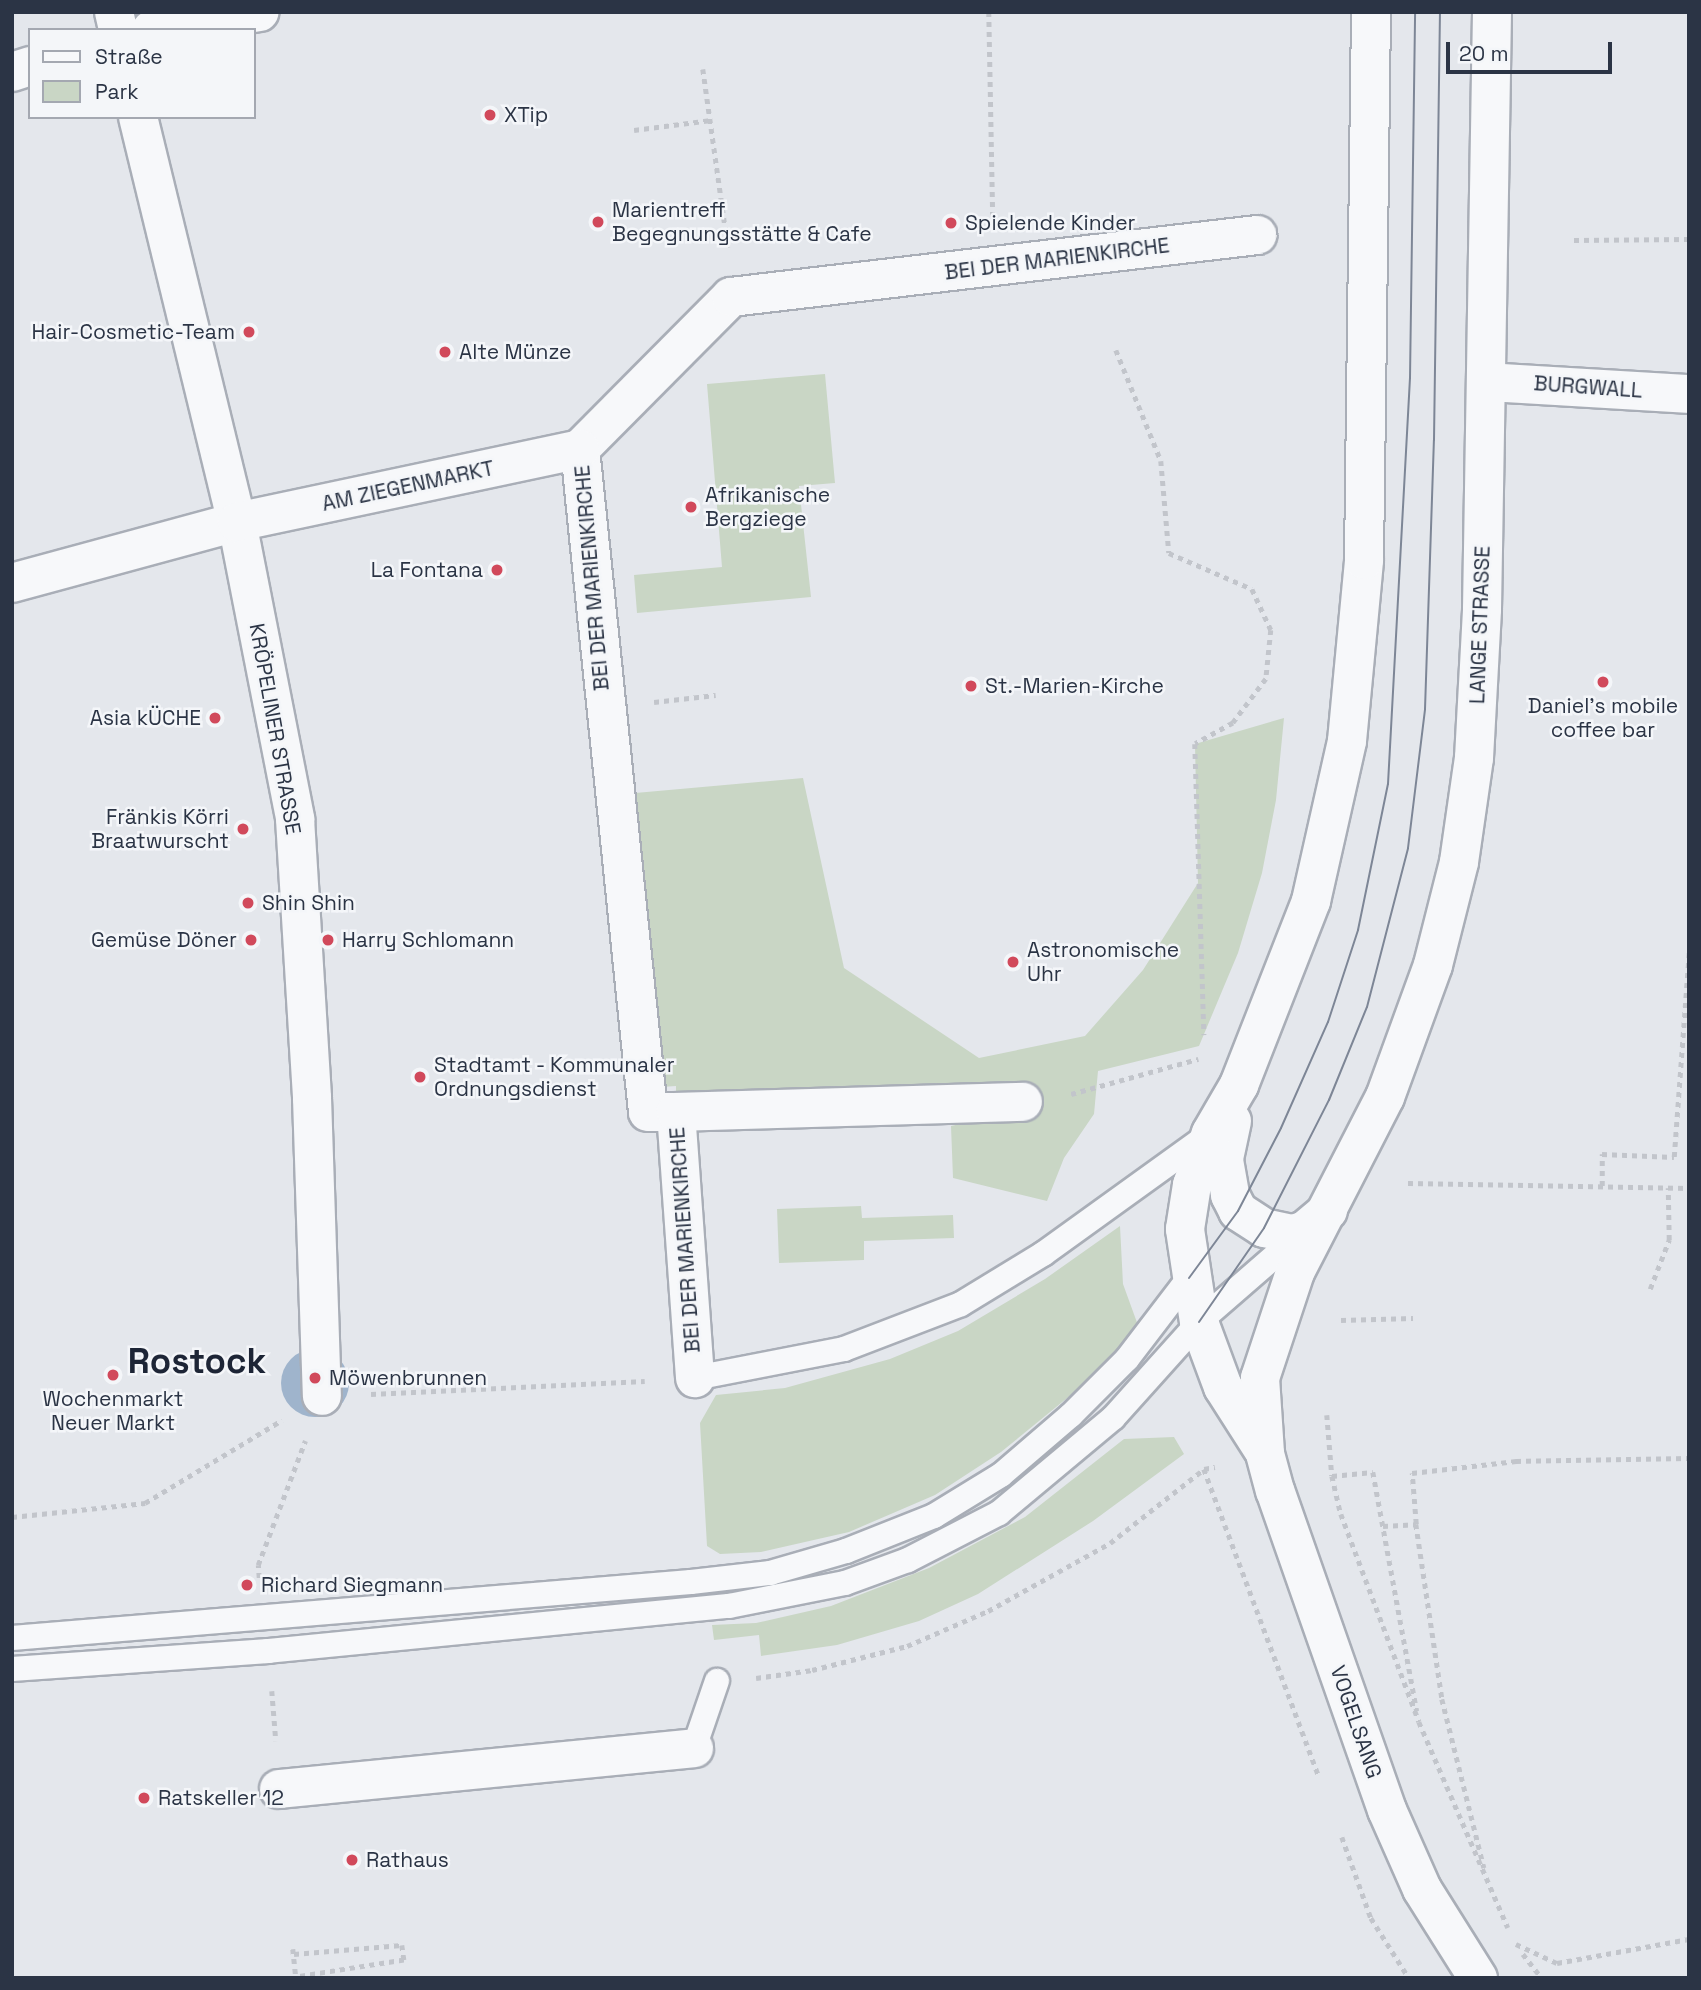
<!DOCTYPE html>
<html>
<head>
<meta charset="utf-8">
<style>
	body { margin:0 }
	#map { position:relative; width:1701px; height:1990px; overflow:hidden; background:#e4e7ec; font-family:"Space Grotesk",sans-serif }
	div>[style] { position:absolute }
	.green>* { inset:0; background:#c9d6c5 }
	.water>* { inset:0; background:#9fb4cc }
	.round { border-radius:50% }
	.path>* { height:4.5px; margin-top:-2.25px; transform-origin:0; background:repeating-linear-gradient(90deg,#c2c5cb 0 5px,transparent 0 10px) }
	.roads { filter:drop-shadow(2px 0 #a9aeb7) drop-shadow(-2px 0 #a9aeb7) drop-shadow(0 2px #a9aeb7) drop-shadow(0 -2px #a9aeb7) }
	.lane>* { height:24px; margin:-12px; padding:0 12px; transform-origin:12px; border-radius:12px; background:#f7f8fa }
	.street>* { height:38px; margin:-19px; padding:0 19px; transform-origin:19px; border-radius:19px; background:#f7f8fa }
	.tram>* { height:2px; margin:-1px; padding:0 1px; transform-origin:1px; border-radius:1px; background:#7d8696 }
	.dots>* { width:19px; height:19px; translate:-50% -50%; box-sizing:border-box; border:4px solid #f4f6f9; border-radius:50% }
	span { translate:-50% -50%; white-space:nowrap; text-align:center; line-height:1.15; -webkit-text-stroke:5px #f4f6f9; paint-order:stroke }
	.poi-label { font-size:21px; color:#2b3445 }
	.left { translate:0 -50%; text-align:left }
	.right { translate:-100% -50%; text-align:right }
	.street-label { font-size:21px; color:#2b3445 }
	.town-label { font-size:35px; color:#1d2536; font-weight:700 }
	.frame { position:absolute; inset:0; border:14px solid #2b3445; pointer-events:none }
	.legend { position:absolute; left:28px; top:28px; width:228px; height:91px; box-sizing:border-box; background:#f4f6f9; border:2px solid #a4a8b1; margin:0; padding:9px 12px; list-style:none; font-size:21px; color:#2b3445 }
	.legend li { display:flex; align-items:center; gap:14px; height:35px }
	.legend b { width:35px; border:2px solid #a4a8b1 }
	.scale { position:absolute; left:1446px; top:42px; width:166px; height:32px; box-sizing:border-box; border:4px solid #2b3445; border-top:0; padding-left:9px; font-size:21px; line-height:24px; white-space:nowrap; color:#2b3445; -webkit-text-stroke:5px #f4f6f9; paint-order:stroke }
</style>
</head>
<body>
<div id="map">
	<div class="green">
		<div style="clip-path:polygon(825px 374px,835px 483px,799px 486px,811px 597px,637px 613px,634px 575px,722px 567px,707px 384px)"></div>
		<div style="clip-path:polygon(1284px 718px,1276px 800px,1262px 873px,1238px 953px,1199px 1046px,1098px 1071px,1094px 1114px,1064px 1158px,1047px 1201px,953px 1178px,951px 1126px,969px 1122px,676px 1112px,676px 1086px,646px 1088px,613px 795px,803px 778px,844px 968px,979px 1058px,1085px 1036px,1143px 970px,1198px 883px,1195px 744px)"></div>
		<div style="clip-path:polygon(861px 1206px,862px 1218px,953px 1215px,954px 1238px,864px 1241px,864px 1260px,779px 1263px,777px 1209px)"></div>
		<div style="clip-path:polygon(1120px 1226px,1123px 1284px,1139px 1328px,1077px 1390px,1001px 1452px,935px 1495px,849px 1532px,761px 1552px,720px 1554px,707px 1546px,700px 1423px,716px 1395px,785px 1388px,890px 1359px,958px 1331px,1045px 1279px)"></div>
		<div style="clip-path:polygon(1174px 1437px,1184px 1454px,1093px 1521px,978px 1594px,919px 1621px,837px 1645px,761px 1656px,759px 1635px,714px 1640px,712px 1625px,756px 1623px,831px 1606px,929px 1568px,1025px 1517px,1124px 1439px)"></div>
	</div>
	<div class="water">
		<div class="round" style="left:281px;top:1349px;width:68px;height:68px"></div>
	</div>
	<div class="path">
		<div style="left:989px;top:12px;width:205px;rotate:88.9deg"></div>
		<div style="left:703px;top:69px;width:180px;rotate:82deg"></div>
		<div style="left:634px;top:130px;width:78px;rotate:-7.4deg"></div>
		<div style="left:1574px;top:240px;width:115px;rotate:-0.5deg"></div>
		<div style="left:1116px;top:350px;width:120px;rotate:67.9deg"></div>
		<div style="left:1161px;top:461px;width:92px;rotate:85deg"></div>
		<div style="left:1169px;top:553px;width:90px;rotate:23.4deg"></div>
		<div style="left:1252px;top:589px;width:45px;rotate:65.1deg"></div>
		<div style="left:1271px;top:630px;width:49px;rotate:95.8deg"></div>
		<div style="left:1266px;top:679px;width:55px;rotate:126.9deg"></div>
		<div style="left:1233px;top:723px;width:43px;rotate:151.1deg"></div>
		<div style="left:1195px;top:744px;width:291px;rotate:88.2deg"></div>
		<div style="left:654px;top:702px;width:62px;rotate:-6.4deg"></div>
		<div style="left:1071px;top:1094px;width:132px;rotate:-15.4deg"></div>
		<div style="left:1408px;top:1183px;width:281px;rotate:1deg"></div>
		<div style="left:1602px;top:1186px;width:32px;rotate:-90deg"></div>
		<div style="left:1602px;top:1154px;width:72px;rotate:2.4deg"></div>
		<div style="left:1674px;top:1157px;width:205px;rotate:-85.8deg"></div>
		<div style="left:1650px;top:1289px;width:53px;rotate:-68.8deg"></div>
		<div style="left:1669px;top:1240px;width:52px;rotate:-91.1deg"></div>
		<div style="left:1341px;top:1320px;width:72px;rotate:-1.6deg"></div>
		<div style="left:371px;top:1394px;width:274px;rotate:-2.7deg"></div>
		<div style="left:1327px;top:1415px;width:61px;rotate:85.3deg"></div>
		<div style="left:1332px;top:1476px;width:39px;rotate:77deg"></div>
		<div style="left:1341px;top:1514px;width:222px;rotate:69.4deg"></div>
		<div style="left:1419px;top:1722px;width:224px;rotate:66.6deg"></div>
		<div style="left:1204px;top:1469px;width:328px;rotate:69.5deg"></div>
		<div style="left:1332px;top:1476px;width:41px;rotate:-5.6deg"></div>
		<div style="left:1373px;top:1472px;width:243px;rotate:79.6deg"></div>
		<div style="left:12px;top:1517px;width:134px;rotate:-6deg"></div>
		<div style="left:145px;top:1503px;width:160px;rotate:-31.2deg"></div>
		<div style="left:1416px;top:1524px;width:51px;rotate:-94.5deg"></div>
		<div style="left:1412px;top:1473px;width:105px;rotate:-6.6deg"></div>
		<div style="left:1516px;top:1461px;width:173px;rotate:-1deg"></div>
		<div style="left:1383px;top:1526px;width:33px;rotate:-3deg"></div>
		<div style="left:1416px;top:1524px;width:177px;rotate:81.5deg"></div>
		<div style="left:1442px;top:1699px;width:174px;rotate:76deg"></div>
		<div style="left:259px;top:1578px;width:13px;rotate:-94deg"></div>
		<div style="left:258px;top:1565px;width:133px;rotate:-69.2deg"></div>
		<div style="left:756px;top:1678px;width:57px;rotate:-8.1deg"></div>
		<div style="left:812px;top:1670px;width:98px;rotate:-14.2deg"></div>
		<div style="left:907px;top:1646px;width:88px;rotate:-23.4deg"></div>
		<div style="left:988px;top:1611px;width:140px;rotate:-29.1deg"></div>
		<div style="left:1110px;top:1543px;width:120px;rotate:-38.2deg"></div>
		<div style="left:1204px;top:1469px;width:11px;rotate:-10deg"></div>
		<div style="left:272px;top:1691px;width:50px;rotate:85.4deg"></div>
		<div style="left:1342px;top:1837px;width:86px;rotate:70.3deg"></div>
		<div style="left:1371px;top:1918px;width:71px;rotate:57.7deg"></div>
		<div style="left:1516px;top:1944px;width:45px;rotate:24.9deg"></div>
		<div style="left:1557px;top:1963px;width:134px;rotate:-10.3deg"></div>
		<div style="left:293px;top:1949px;width:29px;rotate:84deg"></div>
		<div style="left:294px;top:1954px;width:108px;rotate:-4.8deg"></div>
		<div style="left:402px;top:1945px;width:15px;rotate:82deg"></div>
		<div style="left:404px;top:1960px;width:109px;rotate:171.1deg"></div>
		<div style="left:1523px;top:1954px;width:31px;rotate:52deg"></div>
	</div>
	<div class="roads">
		<div class="lane">
			<div style="left:695px;top:1378px;width:152px;rotate:-11deg"></div>
			<div style="left:844px;top:1349px;width:125px;rotate:-21deg"></div>
			<div style="left:961px;top:1304px;width:96px;rotate:-31.4deg"></div>
			<div style="left:1043px;top:1254px;width:207px;rotate:-35.8deg"></div>
			<div style="left:12px;top:1638px;width:681px;rotate:-4.71deg"></div>
			<div style="left:691px;top:1582px;width:80px;rotate:-6.5deg"></div>
			<div style="left:770px;top:1573px;width:79px;rotate:-16.1deg"></div>
			<div style="left:846px;top:1551px;width:95px;rotate:-21.7deg"></div>
			<div style="left:934px;top:1516px;width:79px;rotate:-31.5deg"></div>
			<div style="left:1001px;top:1475px;width:92px;rotate:-40.6deg"></div>
			<div style="left:1071px;top:1415px;width:79px;rotate:-45deg"></div>
			<div style="left:1127px;top:1359px;width:102px;rotate:-52.6deg"></div>
			<div style="left:12px;top:1669px;width:257px;rotate:-4deg"></div>
			<div style="left:268px;top:1651px;width:463px;rotate:-5.6deg"></div>
			<div style="left:729px;top:1606px;width:118px;rotate:-11.2deg"></div>
			<div style="left:845px;top:1583px;width:67px;rotate:-20.1deg"></div>
			<div style="left:908px;top:1560px;width:102px;rotate:-27.3deg"></div>
			<div style="left:999px;top:1513px;width:148px;rotate:-39.8deg"></div>
			<div style="left:1113px;top:1418px;width:129px;rotate:-48.1deg"></div>
			<div style="left:1199px;top:1322px;width:140px;rotate:-41deg"></div>
			<div style="left:694px;top:1748px;width:71px;rotate:-71.1deg"></div>
		</div>
		<div class="street">
			<div style="left:114px;top:12px;width:18px;rotate:77deg"></div>
			<div style="left:151px;top:30px;width:110px;rotate:-9.4deg"></div>
			<div style="left:12px;top:72px;width:19px;rotate:-18deg"></div>
			<div style="left:138px;top:117px;width:417px;rotate:76.3deg"></div>
			<div style="left:237px;top:522px;width:303px;rotate:78.9deg"></div>
			<div style="left:295px;top:819px;width:280px;rotate:86.5deg"></div>
			<div style="left:312px;top:1098px;width:298px;rotate:88.1deg"></div>
			<div style="left:1487px;top:382px;width:202px;rotate:3.4deg"></div>
			<div style="left:580px;top:449px;width:666px;rotate:84.14deg"></div>
			<div style="left:648px;top:1112px;width:28px"></div>
			<div style="left:676px;top:1112px;width:267px;rotate:85.9deg"></div>
			<div style="left:580px;top:449px;width:214px;rotate:-45.2deg"></div>
			<div style="left:731px;top:297px;width:530px;rotate:-6.72deg"></div>
			<div style="left:12px;top:583px;width:233px;rotate:-15.2deg"></div>
			<div style="left:237px;top:522px;width:351px;rotate:-12deg"></div>
			<div style="left:676px;top:1112px;width:347px;rotate:-1.7deg"></div>
			<div style="left:1232px;top:1121px;width:40px;rotate:102deg"></div>
			<div style="left:1224px;top:1160px;width:36px;rotate:80deg"></div>
			<div style="left:1230px;top:1195px;width:18px;rotate:63deg"></div>
			<div style="left:1238px;top:1211px;width:31px;rotate:33deg"></div>
			<div style="left:1264px;top:1228px;width:30px;rotate:12deg"></div>
			<div style="left:1293px;top:1234px;width:13px;rotate:-18deg"></div>
			<div style="left:1305px;top:1230px;width:30px;rotate:-40deg"></div>
			<div style="left:1262px;top:1448px;width:72px;rotate:-122.6deg"></div>
			<div style="left:1223px;top:1387px;width:69px;rotate:-110.3deg"></div>
			<div style="left:1199px;top:1322px;width:94px;rotate:-98.6deg"></div>
			<div style="left:1185px;top:1229px;width:45px;rotate:-81deg"></div>
			<div style="left:1192px;top:1185px;width:55px;rotate:-69.9deg"></div>
			<div style="left:1211px;top:1133px;width:56px;rotate:-59.7deg"></div>
			<div style="left:1239px;top:1085px;width:198px;rotate:-68.6deg"></div>
			<div style="left:1311px;top:901px;width:164px;rotate:-77.3deg"></div>
			<div style="left:1347px;top:741px;width:182px;rotate:-84.6deg"></div>
			<div style="left:1364px;top:560px;width:548px;rotate:-89.27deg"></div>
			<div style="left:279px;top:1789px;width:417px;rotate:-5.6deg"></div>
			<div style="left:1478px;top:1978px;width:105px;rotate:-122.2deg"></div>
			<div style="left:1422px;top:1889px;width:86px;rotate:-113.9deg"></div>
			<div style="left:1387px;top:1810px;width:338px;rotate:-109.3deg"></div>
			<div style="left:1275px;top:1491px;width:39px;rotate:-105deg"></div>
			<div style="left:1265px;top:1453px;width:75px;rotate:-93.8deg"></div>
			<div style="left:1260px;top:1378px;width:112px;rotate:-71.7deg"></div>
			<div style="left:1295px;top:1272px;width:197px;rotate:-62.8deg"></div>
			<div style="left:1385px;top:1097px;width:140px;rotate:-70deg"></div>
			<div style="left:1433px;top:965px;width:106px;rotate:-75.8deg"></div>
			<div style="left:1459px;top:862px;width:105px;rotate:-81.8deg"></div>
			<div style="left:1474px;top:758px;width:149px;rotate:-86.9deg"></div>
			<div style="left:1482px;top:609px;width:597px;rotate:-89.04deg"></div>
		</div>
	</div>
	<div class="tram">
		<div style="left:1189px;top:1278px;width:83px;rotate:-53.8deg"></div>
		<div style="left:1238px;top:1211px;width:93px;rotate:-62.6deg"></div>
		<div style="left:1281px;top:1128px;width:116px;rotate:-66.1deg"></div>
		<div style="left:1328px;top:1022px;width:97px;rotate:-71.9deg"></div>
		<div style="left:1358px;top:930px;width:149px;rotate:-78.4deg"></div>
		<div style="left:1388px;top:784px;width:407px;rotate:-86.9deg"></div>
		<div style="left:1410px;top:378px;width:366px;rotate:-89.2deg"></div>
		<div style="left:1199px;top:1322px;width:114px;rotate:-55.3deg"></div>
		<div style="left:1264px;top:1228px;width:144px;rotate:-63.1deg"></div>
		<div style="left:1329px;top:1100px;width:100px;rotate:-67.8deg"></div>
		<div style="left:1367px;top:1007px;width:164px;rotate:-75.5deg"></div>
		<div style="left:1408px;top:848px;width:140px;rotate:-83deg"></div>
		<div style="left:1425px;top:709px;width:269px;rotate:-88.1deg"></div>
		<div style="left:1434px;top:440px;width:428px;rotate:-89.2deg"></div>
	</div>
	<div class="dots">
		<div style="left:490px;top:115px;background:#d1495b"></div>
		<div style="left:598px;top:222px;background:#d1495b"></div>
		<div style="left:951px;top:223px;background:#d1495b"></div>
		<div style="left:249px;top:332px;background:#d1495b"></div>
		<div style="left:445px;top:352px;background:#d1495b"></div>
		<div style="left:691px;top:507px;background:#d1495b"></div>
		<div style="left:497px;top:570px;background:#d1495b"></div>
		<div style="left:1603px;top:682px;background:#d1495b"></div>
		<div style="left:971px;top:686px;background:#d1495b"></div>
		<div style="left:215px;top:718px;background:#d1495b"></div>
		<div style="left:243px;top:829px;background:#d1495b"></div>
		<div style="left:248px;top:903px;background:#d1495b"></div>
		<div style="left:251px;top:940px;background:#d1495b"></div>
		<div style="left:328px;top:940px;background:#d1495b"></div>
		<div style="left:1013px;top:962px;background:#d1495b"></div>
		<div style="left:420px;top:1077px;background:#d1495b"></div>
		<div style="left:113px;top:1375px;background:#d1495b"></div>
		<div style="left:315px;top:1378px;background:#d1495b"></div>
		<div style="left:247px;top:1585px;background:#d1495b"></div>
		<div style="left:144px;top:1798px;background:#d1495b"></div>
		<div style="left:352px;top:1860px;background:#d1495b"></div>
	</div>
	<div class="poi-label">
		<span class="left" style="left:504px;top:115px">XTip</span>
		<span class="left" style="left:612px;top:222px">Marientreff<br>Begegnungsstätte &amp; Cafe</span>
		<span class="left" style="left:965px;top:223px">Spielende Kinder</span>
		<span class="right" style="left:235px;top:332px">Hair-Cosmetic-Team</span>
		<span class="left" style="left:459px;top:352px">Alte Münze</span>
		<span class="left" style="left:705px;top:507px">Afrikanische<br>Bergziege</span>
		<span class="right" style="left:483px;top:570px">La Fontana</span>
		<span class="left" style="left:985px;top:686px">St.-Marien-Kirche</span>
		<span style="left:1603px;top:718px">Daniel's mobile<br>coffee bar</span>
		<span class="right" style="left:201px;top:718px">Asia kÜCHE</span>
		<span class="right" style="left:229px;top:829px">Fränkis Körri<br>Braatwurscht</span>
		<span class="left" style="left:262px;top:903px">Shin Shin</span>
		<span class="right" style="left:237px;top:940px">Gemüse Döner</span>
		<span class="left" style="left:342px;top:940px">Harry Schlomann</span>
		<span class="left" style="left:1027px;top:962px">Astronomische<br>Uhr</span>
		<span class="left" style="left:434px;top:1077px">Stadtamt - Kommunaler<br>Ordnungsdienst</span>
		<span class="left" style="left:329px;top:1378px">Möwenbrunnen</span>
		<span style="left:113px;top:1411px">Wochenmarkt<br>Neuer Markt</span>
		<span class="left" style="left:261px;top:1585px">Richard Siegmann</span>
		<span class="left" style="left:158px;top:1798px">Ratskeller 12</span>
		<span class="left" style="left:366px;top:1860px">Rathaus</span>
	</div>
	<div class="street-label">
		<span style="left:1057px;top:259px;rotate:-7deg">BEI DER MARIENKIRCHE</span>
		<span style="left:1588px;top:387px;rotate:4deg">BURGWALL</span>
		<span style="left:408px;top:486px;rotate:-12deg">AM ZIEGENMARKT</span>
		<span style="left:592px;top:578px;rotate:-95deg">BEI DER MARIENKIRCHE</span>
		<span style="left:1480px;top:625px;rotate:-88deg">LANGE STRASSE</span>
		<span style="left:275px;top:729px;rotate:80deg">KRÖPELINER STRASSE</span>
		<span style="left:685px;top:1240px;rotate:-94deg">BEI DER MARIENKIRCHE</span>
		<span style="left:1356px;top:1722px;rotate:71deg">VOGELSANG</span>
	</div>
	<div class="town-label">
		<span style="left:197px;top:1361px">Rostock</span>
	</div>
	<div class="frame"></div>
	<ul class="legend">
	<li><b style="height:9px;background:#f7f8fa"></b>Straße</li>
	<li><b style="height:19px;background:#c9d6c5"></b>Park</li>
	</ul>
	<div class="scale">20 m</div>
</div>
</body>
</html>
